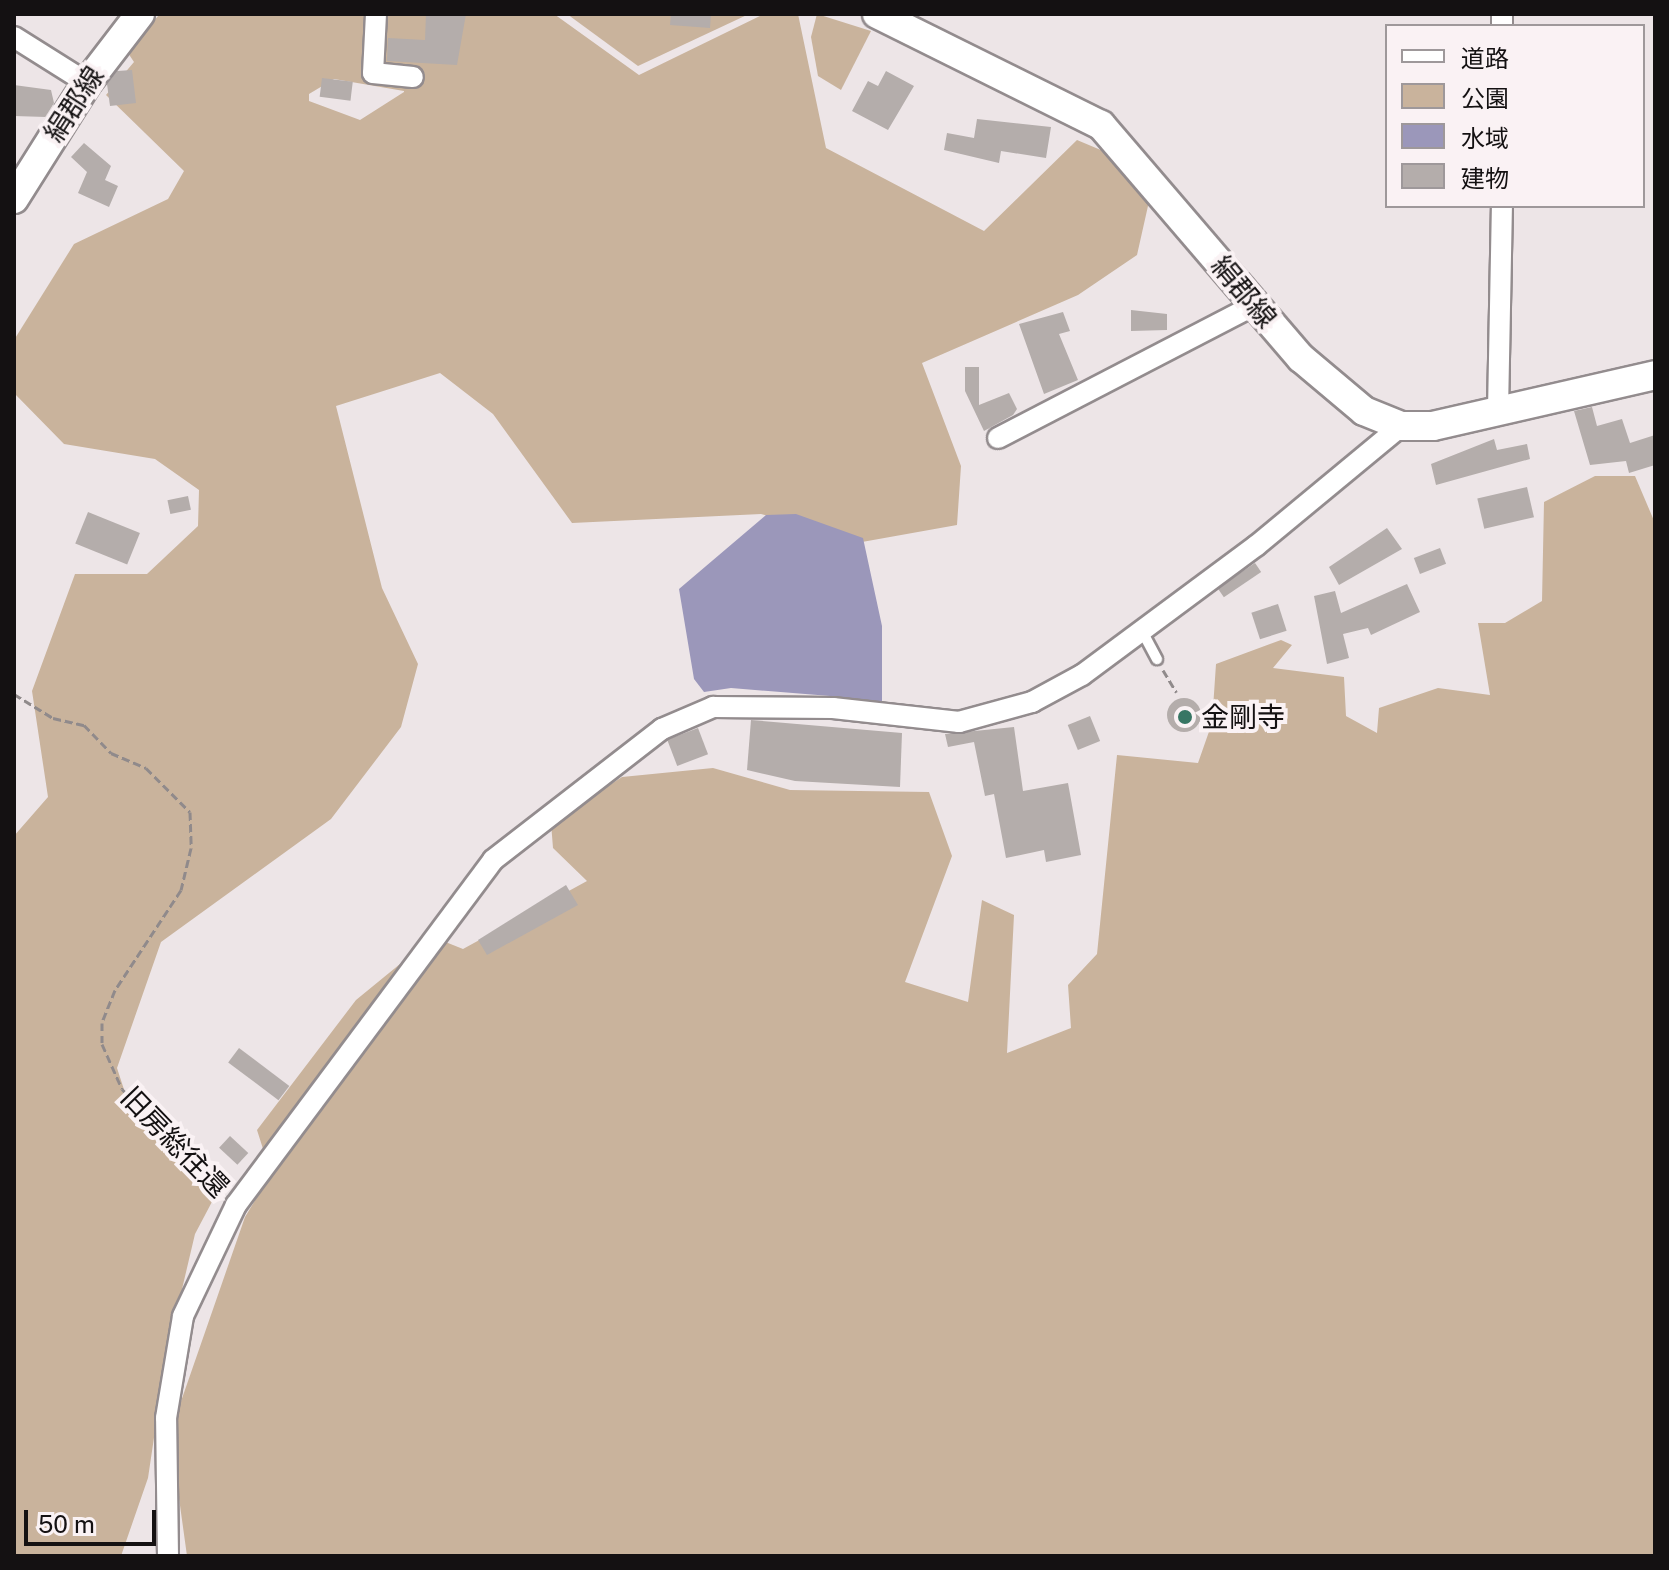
<!DOCTYPE html>
<html>
<head>
<meta charset="utf-8">
<style>
	body { margin:0 }
	#map { position:relative; width:1669px; height:1570px; overflow:hidden; background:#ede5e7; font-family:"Public Sans","Noto Sans JP",sans-serif }
	div>[style] { position:absolute }
	.green>* { inset:0; background:#c9b39c }
	.water>* { inset:0; background:#9b97ba }
	.building>* { inset:0; background:#b4adab; transform-origin:0 0 }
	.round { border-radius:50% }
	.path>* { height:3px; margin-top:-1.5px; transform-origin:0; background:repeating-linear-gradient(90deg,#908a8b 0 8px,transparent 0 12px) }
	.roads { filter:drop-shadow(2px 0 #938c8e) drop-shadow(-2px 0 #938c8e) drop-shadow(0 2px #938c8e) drop-shadow(0 -2px #938c8e) }
	.lane>* { height:10px; margin:-5px; padding:0 5px; transform-origin:5px; border-radius:5px; background:#fff }
	.street>* { height:20px; margin:-10px; padding:0 10px; transform-origin:10px; border-radius:10px; background:#fff }
	.secondary>* { height:28px; margin:-14px; padding:0 14px; transform-origin:14px; border-radius:14px; background:#fff }
	.dots>* { width:22px; height:22px; translate:-50% -50%; box-sizing:border-box; border:4px solid #faf2f4; border-radius:50% }
	span { translate:-50% -50%; white-space:nowrap; text-align:center; line-height:1.15; -webkit-text-stroke:8px #faf2f4; paint-order:stroke }
	.street-label { font-size:28px; color:#141112 }
	.poi-label { font-size:28px; color:#141112 }
	.left { translate:0 -50%; text-align:left }
	.frame { position:absolute; inset:0; border:16px solid #141112; pointer-events:none }
	.legend { position:absolute; left:1385px; top:24px; width:260px; height:184px; box-sizing:border-box; background:#faf2f4; border:2px solid #9e989a; margin:0; padding:10px 14px; list-style:none; font-size:24px; color:#141112 }
	.legend li { display:flex; align-items:center; gap:16px; height:40px }
	.legend b { width:40px; border:2px solid #9e989a }
	.scale { position:absolute; left:24px; top:1510px; width:132px; height:36px; box-sizing:border-box; border:4px solid #141112; border-top:0; padding-left:10px; font-size:24px; line-height:28px; white-space:nowrap; color:#141112; -webkit-text-stroke:6px #faf2f4; paint-order:stroke }
</style>
</head>
<body>
<div id="map">
	<div class="green">
		<div style="clip-path:polygon(evenodd,160px 14px,554px 14px,639px 75px,764px 14px,798px 14px,826px 148px,984px 231px,1077px 140px,1115px 156px,1150px 197px,1137px 255px,1078px 295px,922px 363px,961px 466px,957px 525px,862px 542px,761px 514px,572px 523px,493px 414px,440px 373px,336px 406px,382px 588px,418px 664px,401px 727px,331px 819px,161px 942px,117px 1068px,130px 1108px,214px 1198px,195px 1234px,166px 1357px,148px 1478px,121px 1556px,14px 1556px,14px 836px,48px 797px,32px 691px,75px 574px,147px 574px,198px 526px,199px 490px,155px 459px,64px 444px,14px 393px,14px 340px,74px 244px,168px 199px,184px 171px,106px 95px,134px 62px,126px 50px,160px 14px,334px 79px,404px 91px,404px 92px,360px 120px,309px 101px,309px 94px,334px 79px)"></div>
		<div style="clip-path:polygon(567px 14px,749px 14px,638px 66px)"></div>
		<div style="clip-path:polygon(817px 14px,871px 31px,841px 90px,818px 76px,811px 37px)"></div>
		<div style="clip-path:polygon(1595px 476px,1635px 476px,1655px 523px,1655px 1556px,187px 1556px,170px 1433px,245px 1217px,271px 1174px,257px 1130px,356px 1000px,433px 937px,463px 949px,587px 881px,553px 848px,551px 823px,622px 777px,713px 768px,790px 790px,929px 792px,952px 856px,905px 982px,968px 1002px,982px 900px,1014px 915px,1007px 1053px,1071px 1028px,1068px 985px,1097px 954px,1117px 755px,1198px 763px,1212px 723px,1216px 664px,1281px 640px,1292px 645px,1273px 668px,1344px 677px,1346px 716px,1377px 733px,1379px 708px,1438px 688px,1490px 695px,1478px 623px,1505px 623px,1542px 601px,1544px 502px)"></div>
	</div>
	<div class="water">
		<div style="clip-path:polygon(796px 514px,863px 538px,882px 626px,882px 709px,830px 696px,731px 688px,704px 692px,694px 679px,679px 589px,766px 515px)"></div>
	</div>
	<div class="building">
		<div style="clip-path:polygon(426px 14px,466px 14px,457px 65px,387px 61px,388px 38px,425px 40px)"></div>
		<div style="clip-path:polygon(671px 14px,711px 14px,710px 28px,670px 25px)"></div>
		<div style="clip-path:polygon(132px 70px,136px 103px,110px 106px,107px 84px,117px 71px)"></div>
		<div style="clip-path:polygon(886px 71px,914px 86px,888px 130px,852px 111px,868px 81px,878px 86px)"></div>
		<div style="left:322px;top:78px;width:31px;height:19px;rotate:7deg"></div>
		<div style="clip-path:polygon(14px 85px,51px 90px,54px 103px,46px 117px,14px 116px)"></div>
		<div style="clip-path:polygon(977px 119px,1051px 127px,1046px 158px,1001px 151px,999px 163px,944px 150px,947px 133px,974px 138px)"></div>
		<div style="clip-path:polygon(84px 143px,111px 166px,105px 180px,118px 186px,109px 207px,78px 193px,87px 172px,71px 157px)"></div>
		<div style="clip-path:polygon(1131px 310px,1167px 314px,1167px 330px,1131px 331px)"></div>
		<div style="clip-path:polygon(1063px 312px,1070px 331px,1059px 334px,1078px 380px,1044px 394px,1019px 324px)"></div>
		<div style="clip-path:polygon(965px 367px,979px 367px,979px 405px,1009px 393px,1017px 409px,1013px 415px,984px 431px,965px 391px)"></div>
		<div style="clip-path:polygon(1592px 407px,1597px 426px,1622px 419px,1630px 443px,1655px 435px,1655px 465px,1629px 473px,1626px 461px,1590px 465px,1574px 411px)"></div>
		<div style="clip-path:polygon(1494px 439px,1497px 450px,1527px 444px,1530px 459px,1436px 485px,1431px 464px)"></div>
		<div style="left:1527px;top:487px;width:31px;height:51px;rotate:77deg"></div>
		<div style="left:188px;top:496px;width:14px;height:21px;rotate:78deg"></div>
		<div style="left:88px;top:512px;width:56px;height:34px;rotate:22deg"></div>
		<div style="clip-path:polygon(1387px 528px,1402px 549px,1339px 585px,1329px 567px)"></div>
		<div style="left:1440px;top:548px;width:17px;height:28px;rotate:69deg"></div>
		<div style="left:1255px;top:563px;width:11px;height:45px;rotate:56deg"></div>
		<div style="clip-path:polygon(1407px 584px,1420px 612px,1371px 635px,1368px 628px,1343px 634px,1349px 658px,1327px 664px,1314px 596px,1335px 591px,1341px 613px)"></div>
		<div style="left:1278px;top:604px;width:28px;height:28px;rotate:72deg"></div>
		<div class="round" style="left:1167px;top:698px;width:34px;height:34px"></div>
		<div style="left:1090px;top:716px;width:27px;height:24px;rotate:68deg"></div>
		<div style="clip-path:polygon(751px 720px,902px 733px,900px 787px,795px 781px,747px 770px)"></div>
		<div style="clip-path:polygon(1014px 727px,1023px 791px,1068px 783px,1081px 855px,1046px 862px,1044px 850px,1006px 858px,994px 794px,985px 796px,974px 742px,948px 747px,945px 734px)"></div>
		<div style="left:698px;top:728px;width:28px;height:33px;rotate:69deg"></div>
		<div style="clip-path:polygon(566px 885px,578px 905px,487px 955px,478px 940px)"></div>
		<div style="left:239px;top:1048px;width:63px;height:18px;rotate:37deg"></div>
		<div style="left:230px;top:1136px;width:25px;height:16px;rotate:43deg"></div>
	</div>
	<div class="path">
		<div style="left:1163px;top:670px;width:26px;rotate:59deg"></div>
		<div style="left:14px;top:694px;width:46px;rotate:31.6deg"></div>
		<div style="left:53px;top:718px;width:32px;rotate:13deg"></div>
		<div style="left:84px;top:725px;width:39px;rotate:46deg"></div>
		<div style="left:111px;top:753px;width:38px;rotate:23deg"></div>
		<div style="left:146px;top:768px;width:62px;rotate:45deg"></div>
		<div style="left:190px;top:812px;width:36px;rotate:88deg"></div>
		<div style="left:191px;top:848px;width:43px;rotate:103.4deg"></div>
		<div style="left:181px;top:890px;width:120px;rotate:123.4deg"></div>
		<div style="left:115px;top:990px;width:35px;rotate:112deg"></div>
		<div style="left:102px;top:1023px;width:21px;rotate:90deg"></div>
		<div style="left:102px;top:1044px;width:49px;rotate:66deg"></div>
		<div style="left:122px;top:1089px;width:143px;rotate:45.6deg"></div>
	</div>
	<div class="roads">
		<div class="lane">
			<div style="left:1142px;top:631px;width:32px;rotate:62deg"></div>
		</div>
		<div class="street">
			<div style="left:376px;top:14px;width:59px;rotate:92.9deg"></div>
			<div style="left:373px;top:73px;width:40px;rotate:5.7deg"></div>
			<div style="left:1502px;top:14px;width:12px;rotate:90deg"></div>
			<div style="left:14px;top:37px;width:86px;rotate:32.2deg"></div>
			<div style="left:1498px;top:411px;width:205px;rotate:-88.9deg"></div>
			<div style="left:998px;top:438px;width:289px;rotate:-27.4deg"></div>
			<div style="left:168px;top:1556px;width:138px;rotate:-90.8deg"></div>
			<div style="left:166px;top:1418px;width:103px;rotate:-80.5deg"></div>
			<div style="left:183px;top:1316px;width:123px;rotate:-64.5deg"></div>
			<div style="left:236px;top:1205px;width:430px;rotate:-53.3deg"></div>
			<div style="left:493px;top:860px;width:214px;rotate:-37.8deg"></div>
			<div style="left:662px;top:729px;width:56px;rotate:-23.3deg"></div>
			<div style="left:713px;top:707px;width:120px;rotate:0.5deg"></div>
			<div style="left:833px;top:708px;width:127px;rotate:6.3deg"></div>
			<div style="left:959px;top:722px;width:76px;rotate:-15.3deg"></div>
			<div style="left:1032px;top:702px;width:57px;rotate:-28.4deg"></div>
			<div style="left:1082px;top:675px;width:217px;rotate:-36.6deg"></div>
			<div style="left:1256px;top:546px;width:188px;rotate:-39.6deg"></div>
		</div>
		<div class="secondary">
			<div style="left:877px;top:14px;width:250px;rotate:26.4deg"></div>
			<div style="left:1101px;top:125px;width:307px;rotate:49.4deg"></div>
			<div style="left:1301px;top:358px;width:82px;rotate:40.1deg"></div>
			<div style="left:1364px;top:411px;width:40px;rotate:22deg"></div>
			<div style="left:1401px;top:426px;width:32px"></div>
			<div style="left:1433px;top:426px;width:228px;rotate:-12.9deg"></div>
			<div style="left:14px;top:199px;width:137px;rotate:-57.8deg"></div>
			<div style="left:87px;top:83px;width:87px;rotate:-52.5deg"></div>
		</div>
	</div>
	<div class="dots">
		<div style="left:1185px;top:717px;background:#377664"></div>
	</div>
	<div class="street-label">
		<span style="left:74px;top:104px;rotate:-57deg">絹郡線</span>
		<span style="left:1244px;top:292px;rotate:50deg">絹郡線</span>
		<span style="left:175px;top:1142px;rotate:46deg">旧房総往還</span>
	</div>
	<div class="poi-label">
		<span class="left" style="left:1201px;top:717px">金剛寺</span>
	</div>
	<div class="frame"></div>
	<ul class="legend">
	<li><b style="height:10px;background:#fff"></b>道路</li>
	<li><b style="height:22px;background:#c9b39c"></b>公園</li>
	<li><b style="height:22px;background:#9b97ba"></b>水域</li>
	<li><b style="height:22px;background:#b4adab"></b>建物</li>
	</ul>
	<div class="scale">50 m</div>
</div>
</body>
</html>
